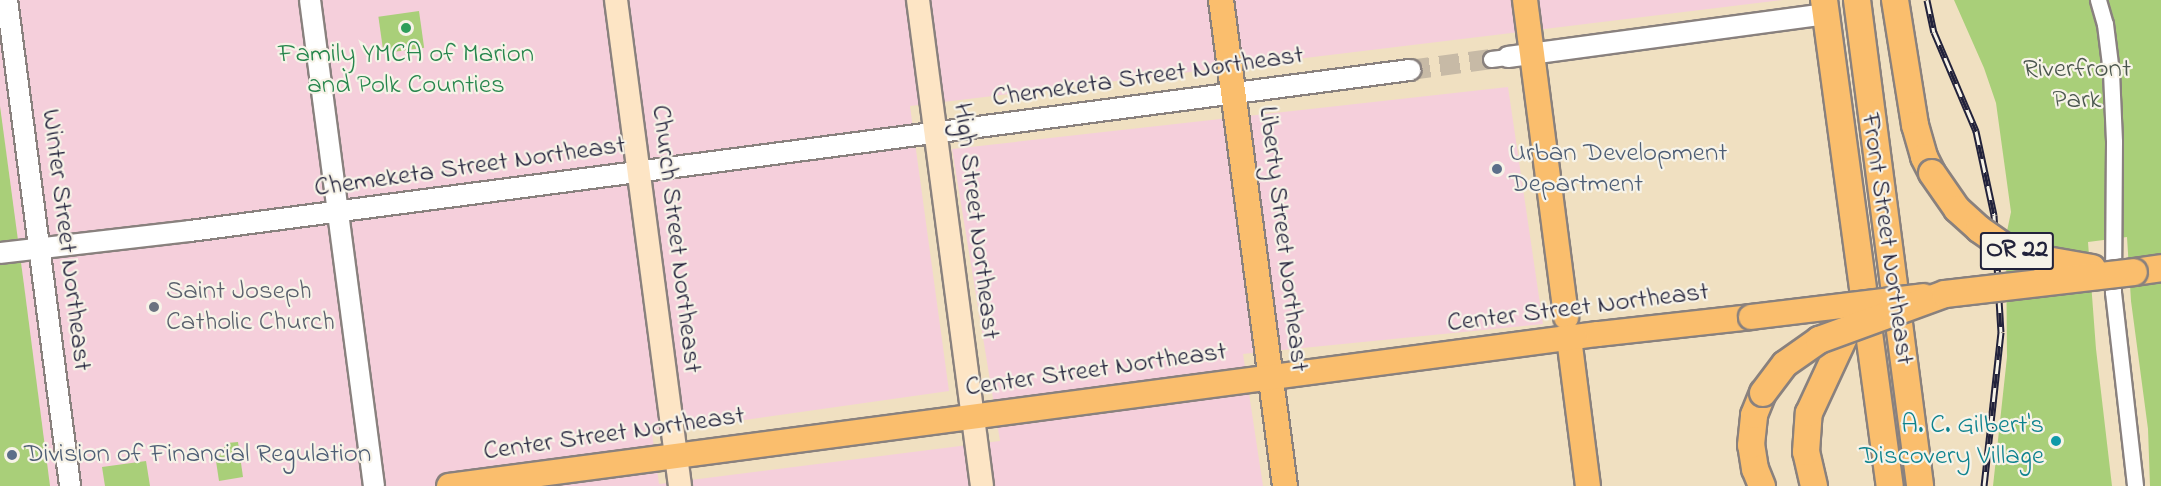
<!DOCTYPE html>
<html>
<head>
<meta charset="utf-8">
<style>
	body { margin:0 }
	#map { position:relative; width:2161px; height:486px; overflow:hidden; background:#f0e0c1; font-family:"Indie Flower",sans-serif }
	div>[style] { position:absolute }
	.built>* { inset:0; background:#f5cfdb }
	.green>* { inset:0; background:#a9cf79; transform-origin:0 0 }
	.tertiary-tunnel>* { height:20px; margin-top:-10px; transform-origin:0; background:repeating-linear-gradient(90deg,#c7baa6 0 20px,transparent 0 30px) }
	.roads { filter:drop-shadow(2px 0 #89817e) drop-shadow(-2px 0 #89817e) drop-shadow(0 2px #89817e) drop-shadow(0 -2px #89817e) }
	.minor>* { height:15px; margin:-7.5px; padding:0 7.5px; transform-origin:7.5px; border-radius:7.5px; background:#fff }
	.tertiary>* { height:20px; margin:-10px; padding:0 10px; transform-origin:10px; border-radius:10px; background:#fff }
	.secondary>* { height:22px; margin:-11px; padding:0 11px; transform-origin:11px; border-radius:11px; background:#fde5c5 }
	.primary>* { height:24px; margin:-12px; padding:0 12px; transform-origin:12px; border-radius:12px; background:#fabe6d }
	.trunk>* { height:26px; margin:-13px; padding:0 13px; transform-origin:13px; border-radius:13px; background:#fabe6d }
	.rail>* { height:7px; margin-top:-3.5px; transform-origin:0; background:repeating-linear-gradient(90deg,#f7f3e8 0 14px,#22223b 0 28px); box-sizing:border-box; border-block:2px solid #22223b }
	.bridges { filter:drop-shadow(2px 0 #89817e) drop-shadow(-2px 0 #89817e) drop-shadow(0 2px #89817e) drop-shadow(0 -2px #89817e) }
	.primary-bridge>* { height:24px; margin:-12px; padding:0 12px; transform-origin:12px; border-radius:12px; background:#fabe6d }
	.trunk-bridge>* { height:26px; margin:-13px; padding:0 13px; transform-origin:13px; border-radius:13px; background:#fabe6d }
	.dots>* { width:16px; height:16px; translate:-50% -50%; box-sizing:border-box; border:3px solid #f7f3e8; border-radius:50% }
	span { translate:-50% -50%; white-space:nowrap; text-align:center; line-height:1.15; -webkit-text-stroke:4.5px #f7f3e8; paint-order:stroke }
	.shield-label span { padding:2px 4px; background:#f7f3e8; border:2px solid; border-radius:4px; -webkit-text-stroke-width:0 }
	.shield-label { font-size:26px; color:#22223b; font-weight:700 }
	.leisure-label { font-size:27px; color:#27864d }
	.park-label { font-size:27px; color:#4a564e }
	.street-label { font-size:27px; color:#22223b }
	.service-label { font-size:27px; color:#4e5e75 }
	.left { translate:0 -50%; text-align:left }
	.worship-label { font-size:27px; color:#5b616d }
	.culture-label { font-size:27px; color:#0d838f }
	.right { translate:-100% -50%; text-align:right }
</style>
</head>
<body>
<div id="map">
	<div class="built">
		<div style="clip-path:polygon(0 0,1783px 0,910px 106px,949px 391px,652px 433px,659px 484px,1000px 441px,952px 149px,1508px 87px,1543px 324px,1243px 354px,1263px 486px,0 486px)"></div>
	</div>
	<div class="green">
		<div style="clip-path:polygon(1954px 0,2161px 0,2161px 486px,2150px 486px,2148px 429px,2131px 301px,2127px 237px,2088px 242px,2096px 349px,2112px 486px,1993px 486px,2007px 357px,2006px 236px,2011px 212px,1996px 103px,1984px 68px)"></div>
		<div style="left:419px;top:11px;width:37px;height:41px;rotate:82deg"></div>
		<div style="clip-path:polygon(0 106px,24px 285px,50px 486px,0 486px)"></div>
		<div style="clip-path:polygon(238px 442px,243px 477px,219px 481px,216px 461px,227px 443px)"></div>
		<div style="clip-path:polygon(146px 461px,150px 486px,105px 486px,102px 467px)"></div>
	</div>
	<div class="tertiary-tunnel">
		<div style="left:1410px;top:70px;width:82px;rotate:-7.7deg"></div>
	</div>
	<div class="roads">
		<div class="minor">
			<div style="left:2098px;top:0;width:25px;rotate:74deg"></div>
			<div style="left:2105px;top:24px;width:48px;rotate:82.9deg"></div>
			<div style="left:2111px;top:72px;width:70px;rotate:87.5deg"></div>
			<div style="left:2114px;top:142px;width:150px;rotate:90.4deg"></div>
			<div style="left:2113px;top:292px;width:195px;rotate:83.5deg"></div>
			<div style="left:1491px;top:59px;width:17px;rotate:-7deg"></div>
		</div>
		<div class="tertiary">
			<div style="left:7px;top:0;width:490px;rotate:82.6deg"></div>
			<div style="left:310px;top:0;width:490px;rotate:82.5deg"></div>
			<div style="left:1508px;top:57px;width:321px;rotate:-7.7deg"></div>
			<div style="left:0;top:253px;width:191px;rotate:-6.6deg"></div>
			<div style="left:190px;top:231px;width:1231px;rotate:-7.52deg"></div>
		</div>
		<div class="secondary">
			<div style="left:616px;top:0;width:490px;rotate:82.5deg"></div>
			<div style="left:918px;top:0;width:490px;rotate:82.5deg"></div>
		</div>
		<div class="primary">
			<div style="left:1221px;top:0;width:490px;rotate:82.5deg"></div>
			<div style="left:1525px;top:0;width:320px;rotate:82.6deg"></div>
			<div style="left:1569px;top:338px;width:149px;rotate:82.7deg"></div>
			<div style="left:449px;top:486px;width:1159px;rotate:-7.54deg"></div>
			<div style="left:1598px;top:334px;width:154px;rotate:-6.3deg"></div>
		</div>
		<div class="trunk">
			<div style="left:1824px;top:0;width:490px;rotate:82.3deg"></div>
			<div style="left:1857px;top:0;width:490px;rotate:82.6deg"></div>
			<div style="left:1895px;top:0;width:127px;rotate:80.9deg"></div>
			<div style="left:1915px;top:125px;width:33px;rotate:74deg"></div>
			<div style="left:1924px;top:157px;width:18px;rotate:63deg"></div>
			<div style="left:2134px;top:272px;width:27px;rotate:-8deg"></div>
			<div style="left:1762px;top:486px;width:18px;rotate:-112deg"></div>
			<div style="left:1755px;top:469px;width:24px;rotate:-99deg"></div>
			<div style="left:1751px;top:445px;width:30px;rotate:-84deg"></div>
			<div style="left:1754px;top:415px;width:24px;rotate:-68deg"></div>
			<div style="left:1814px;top:486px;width:35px;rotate:-103deg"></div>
			<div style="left:1806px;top:452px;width:39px;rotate:-86deg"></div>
			<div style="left:1809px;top:413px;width:109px;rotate:-65.1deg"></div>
		</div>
	</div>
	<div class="rail">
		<div style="left:1927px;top:0;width:33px;rotate:78deg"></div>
		<div style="left:1934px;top:32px;width:108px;rotate:67deg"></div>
		<div style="left:1976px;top:131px;width:86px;rotate:77.9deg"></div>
		<div style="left:1994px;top:215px;width:117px;rotate:86.6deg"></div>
		<div style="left:2001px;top:332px;width:155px;rotate:96.3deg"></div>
	</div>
	<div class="bridges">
		<div class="primary-bridge">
			<div style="left:1751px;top:317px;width:174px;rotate:-6.9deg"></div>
		</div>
		<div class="trunk-bridge">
			<div style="left:1932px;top:173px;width:44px;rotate:55.2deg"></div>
			<div style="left:1957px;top:209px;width:30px;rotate:42deg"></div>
			<div style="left:1979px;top:229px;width:33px;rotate:35deg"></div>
			<div style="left:2006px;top:248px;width:37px;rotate:17deg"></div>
			<div style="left:2041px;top:259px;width:52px;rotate:10deg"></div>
			<div style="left:1763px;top:393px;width:36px;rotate:-53deg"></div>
			<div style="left:1785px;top:364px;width:42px;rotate:-35.2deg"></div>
			<div style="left:1819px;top:340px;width:134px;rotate:-20.1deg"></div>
			<div style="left:1945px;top:294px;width:190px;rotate:-6.6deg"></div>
		</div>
	</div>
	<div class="dots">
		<div style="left:406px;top:28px;background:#2e9e5b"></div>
		<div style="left:1497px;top:169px;background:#5c6f8a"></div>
		<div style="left:154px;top:307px;background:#6b7280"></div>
		<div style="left:2056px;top:441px;background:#0f9aa8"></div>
		<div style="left:12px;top:455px;background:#5c6f8a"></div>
	</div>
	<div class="shield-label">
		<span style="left:2017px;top:251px">OR 22</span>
	</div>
	<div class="leisure-label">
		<span style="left:406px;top:70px">Family YMCA of Marion<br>and Polk Counties</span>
	</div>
	<div class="park-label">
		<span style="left:2077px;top:85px">Riverfront<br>Park</span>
	</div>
	<div class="street-label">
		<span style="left:1148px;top:77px;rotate:-8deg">Chemeketa Street Northeast</span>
		<span style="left:470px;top:167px;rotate:-8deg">Chemeketa Street Northeast</span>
		<span style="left:976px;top:221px;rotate:83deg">High Street Northeast</span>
		<span style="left:676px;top:239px;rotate:83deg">Church Street Northeast</span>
		<span style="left:1283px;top:239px;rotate:83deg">Liberty Street Northeast</span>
		<span style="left:1887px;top:239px;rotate:82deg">Front Street Northeast</span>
		<span style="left:66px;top:240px;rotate:83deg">Winter Street Northeast</span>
		<span style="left:1578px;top:308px;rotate:-7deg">Center Street Northeast</span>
		<span style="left:1096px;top:370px;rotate:-8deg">Center Street Northeast</span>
		<span style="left:614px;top:434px;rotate:-8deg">Center Street Northeast</span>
	</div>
	<div class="service-label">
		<span class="left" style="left:1509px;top:169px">Urban Development<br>Department</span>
		<span class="left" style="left:24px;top:455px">Division of Financial Regulation</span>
	</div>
	<div class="worship-label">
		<span class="left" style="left:166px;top:307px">Saint Joseph<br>Catholic Church</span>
	</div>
	<div class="culture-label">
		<span class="right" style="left:2044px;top:441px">A. C. Gilbert's<br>Discovery Village</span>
	</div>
</div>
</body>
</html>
